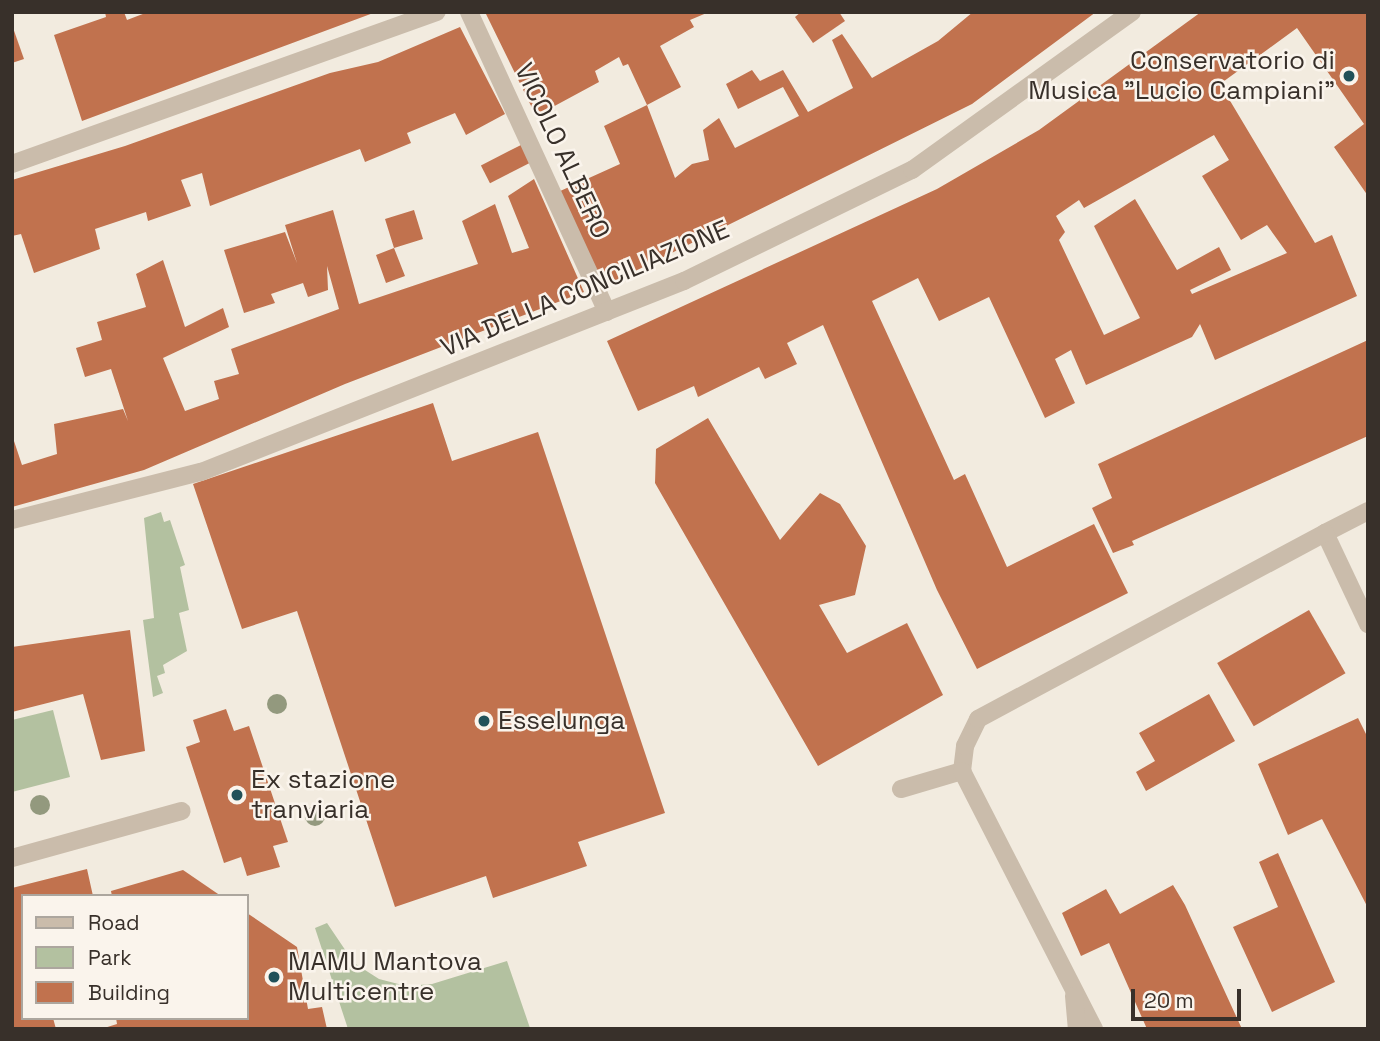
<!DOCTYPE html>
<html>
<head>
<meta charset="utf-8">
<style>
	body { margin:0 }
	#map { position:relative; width:1380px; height:1041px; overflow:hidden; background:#f2ebdf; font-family:"Space Grotesk",sans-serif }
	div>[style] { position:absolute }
	.green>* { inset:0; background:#b3c1a0 }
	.building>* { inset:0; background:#c1724e; transform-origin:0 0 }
	.lane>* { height:18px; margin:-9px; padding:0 9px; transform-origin:9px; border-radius:9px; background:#cabcab }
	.street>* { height:18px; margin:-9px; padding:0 9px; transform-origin:9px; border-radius:9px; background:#cabcab }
	.trees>* { width:20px; height:20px; margin:-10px; border-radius:50%; background:#93997e }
	.dots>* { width:19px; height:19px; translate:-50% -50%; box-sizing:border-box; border:4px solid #faf4ec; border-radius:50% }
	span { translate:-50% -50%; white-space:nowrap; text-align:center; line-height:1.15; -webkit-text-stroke:5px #faf4ec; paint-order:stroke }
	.poi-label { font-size:26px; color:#38302a }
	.right { translate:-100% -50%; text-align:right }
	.left { translate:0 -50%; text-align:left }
	.street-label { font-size:26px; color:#38302a }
	.frame { position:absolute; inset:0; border:14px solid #38302a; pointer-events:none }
	.legend { position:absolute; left:21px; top:894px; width:228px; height:126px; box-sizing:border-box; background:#faf4ec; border:2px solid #aca69e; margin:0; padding:9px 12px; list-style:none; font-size:21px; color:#38302a }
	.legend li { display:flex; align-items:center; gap:14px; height:35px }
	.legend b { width:35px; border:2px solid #aca69e }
	.scale { position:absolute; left:1131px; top:989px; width:110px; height:32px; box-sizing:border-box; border:4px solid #38302a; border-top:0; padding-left:9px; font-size:21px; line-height:24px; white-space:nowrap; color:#38302a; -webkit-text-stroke:5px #faf4ec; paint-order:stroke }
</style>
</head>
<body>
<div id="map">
	<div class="green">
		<div style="clip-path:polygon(161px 512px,164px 522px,170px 520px,185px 565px,180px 567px,189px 610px,179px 613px,187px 651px,163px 665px,165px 673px,157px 676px,163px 693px,153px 697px,143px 620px,154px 618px,144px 518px)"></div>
		<div style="clip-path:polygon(53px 710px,70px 777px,12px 792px,12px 720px)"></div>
		<div style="clip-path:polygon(327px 923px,354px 963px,379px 979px,406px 986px,432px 984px,507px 961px,530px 1028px,348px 1029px,315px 928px)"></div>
	</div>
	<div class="building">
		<div style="clip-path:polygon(105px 12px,124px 12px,127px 20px,148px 12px,376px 12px,82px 121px,54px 35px,106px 17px)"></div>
		<div style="clip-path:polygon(709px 12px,690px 20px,694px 27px,660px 46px,681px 87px,647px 105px,628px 64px,623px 66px,619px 57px,595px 71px,599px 82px,536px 116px,486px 14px)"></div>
		<div style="clip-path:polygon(801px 12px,839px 12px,845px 21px,813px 43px,795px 17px)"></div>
		<div style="clip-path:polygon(973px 12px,1096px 12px,972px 104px,601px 288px,558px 192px,620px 164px,604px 126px,647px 105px,675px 178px,692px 164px,709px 160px,703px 130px,719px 118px,735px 148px,799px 116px,783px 87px,738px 109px,726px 84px,752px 70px,760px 81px,783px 70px,808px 112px,853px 88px,832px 40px,842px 34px,872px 78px,938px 41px)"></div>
		<div style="clip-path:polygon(evenodd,1201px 12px,1368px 12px,1368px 196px,1334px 147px,1364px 124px,1297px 28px,1220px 84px,1315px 243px,1332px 235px,1357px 296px,1215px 360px,1200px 324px,1192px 337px,1086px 385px,1071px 350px,1055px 359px,1075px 403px,1045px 418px,989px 297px,939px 321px,918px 278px,872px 301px,954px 480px,965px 474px,1007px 567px,1094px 524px,1128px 593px,977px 669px,937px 590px,823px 325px,787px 343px,797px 364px,765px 379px,759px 367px,698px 397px,694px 386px,638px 411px,607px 341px,937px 189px,1039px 130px,1201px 12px,1214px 135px,1229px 160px,1202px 176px,1241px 240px,1267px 225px,1287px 253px,1192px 294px,1190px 290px,1231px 270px,1219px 247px,1177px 270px,1135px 199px,1094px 226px,1140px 318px,1104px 335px,1059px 240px,1065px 232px,1056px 216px,1079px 200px,1084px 208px,1214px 135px)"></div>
		<div style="clip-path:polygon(12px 25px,24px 59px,12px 63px)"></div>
		<div style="clip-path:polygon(460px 27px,505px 114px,466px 135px,455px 113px,407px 133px,411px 143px,365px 162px,360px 149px,210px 206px,202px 173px,181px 180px,191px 206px,148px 221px,146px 212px,95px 229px,100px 249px,34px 273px,21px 234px,12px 236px,12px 180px,125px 146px,330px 73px,378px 62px)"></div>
		<div style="left:521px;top:145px;width:20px;height:45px;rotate:63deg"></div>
		<div style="clip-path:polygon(534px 179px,584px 292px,345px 384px,144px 470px,12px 507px,12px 435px,22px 465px,57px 454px,54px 424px,123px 409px,128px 421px,111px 369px,85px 377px,76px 348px,102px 340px,97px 322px,146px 307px,136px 274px,163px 260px,185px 327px,223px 308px,229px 327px,163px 358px,185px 411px,219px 399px,214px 381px,239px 374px,231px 349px,339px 309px,327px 266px,328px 290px,308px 297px,303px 283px,271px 294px,275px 303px,244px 313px,224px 250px,285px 232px,297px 263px,285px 225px,333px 210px,359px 304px,478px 264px,462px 221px,495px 204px,512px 253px,529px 248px,508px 196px)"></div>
		<div style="clip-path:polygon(414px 210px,423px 239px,394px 248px,405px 276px,386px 283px,376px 255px,394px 248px,385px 219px)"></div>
		<div style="clip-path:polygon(1368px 340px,1368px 436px,1132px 541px,1134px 545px,1113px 553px,1092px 508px,1112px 498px,1098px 464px)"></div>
		<div style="clip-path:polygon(433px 403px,452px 461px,538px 432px,665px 813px,578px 842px,587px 866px,493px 898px,486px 876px,395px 907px,297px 611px,242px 629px,193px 484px)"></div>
		<div style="clip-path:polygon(708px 418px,780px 540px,820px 493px,840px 504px,866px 546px,855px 595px,819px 605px,847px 653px,907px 623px,943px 695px,818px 766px,655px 483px,656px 449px)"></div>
		<div style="left:1309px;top:610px;width:73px;height:106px;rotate:60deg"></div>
		<div style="clip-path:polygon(130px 630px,145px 751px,101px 760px,83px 694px,12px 712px,12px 647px)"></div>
		<div style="clip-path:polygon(1209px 694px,1235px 741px,1146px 791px,1136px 772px,1155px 761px,1139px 733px)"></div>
		<div style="clip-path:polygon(226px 709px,234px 731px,249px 726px,288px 842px,273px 846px,280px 867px,247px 876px,241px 857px,224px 863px,186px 747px,200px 742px,193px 720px)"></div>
		<div style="clip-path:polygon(1358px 718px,1368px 738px,1368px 908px,1322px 819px,1288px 835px,1258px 764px)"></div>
		<div style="clip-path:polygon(1278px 853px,1335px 982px,1272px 1012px,1233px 927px,1278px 907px,1259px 862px)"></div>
		<div style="clip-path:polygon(87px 869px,93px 896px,23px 896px,23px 1018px,53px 1018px,56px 1029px,12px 1029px,12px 888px)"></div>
		<div style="clip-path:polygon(183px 870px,221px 896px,112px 896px,111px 891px)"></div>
		<div style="clip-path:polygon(1173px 885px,1185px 905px,1242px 1029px,1147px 1029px,1109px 943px,1081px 956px,1062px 913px,1106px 889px,1120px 914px)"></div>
		<div style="clip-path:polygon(247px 913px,297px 947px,308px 1009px,322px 1007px,327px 1029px,101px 1029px,117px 1024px,116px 1018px,247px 1018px)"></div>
	</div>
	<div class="lane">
		<div style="left:962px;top:771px;width:25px;rotate:-83deg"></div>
		<div style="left:965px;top:746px;width:30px;rotate:-64deg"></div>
		<div style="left:901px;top:789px;width:64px;rotate:-16.4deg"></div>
		<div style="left:962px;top:771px;width:290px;rotate:62.9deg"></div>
		<div style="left:1074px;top:996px;width:33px;rotate:85deg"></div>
	</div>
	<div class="street">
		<div style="left:469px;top:12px;width:330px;rotate:65.3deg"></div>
		<div style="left:12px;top:164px;width:451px;rotate:-19.7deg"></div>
		<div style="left:1368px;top:511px;width:48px;rotate:152.9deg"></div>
		<div style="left:1325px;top:533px;width:101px;rotate:64.7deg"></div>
		<div style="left:12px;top:520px;width:195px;rotate:-14.3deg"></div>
		<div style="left:201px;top:472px;width:519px;rotate:-21.58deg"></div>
		<div style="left:684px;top:281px;width:254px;rotate:-26deg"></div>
		<div style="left:912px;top:170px;width:271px;rotate:-35.7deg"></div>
		<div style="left:978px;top:719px;width:394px;rotate:-28.2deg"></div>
		<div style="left:12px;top:858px;width:176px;rotate:-15.5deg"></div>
	</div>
	<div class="trees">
		<div style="left:277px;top:704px"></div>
		<div style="left:40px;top:805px"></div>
		<div style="left:315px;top:816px"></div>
	</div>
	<div class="dots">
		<div style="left:1349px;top:76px;background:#215159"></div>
		<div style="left:484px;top:721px;background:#215159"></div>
		<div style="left:237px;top:795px;background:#215159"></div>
		<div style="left:274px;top:977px;background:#215159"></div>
	</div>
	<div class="poi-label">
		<span class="right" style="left:1335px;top:76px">Conservatorio di<br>Musica "Lucio Campiani"</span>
		<span class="left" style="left:498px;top:721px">Esselunga</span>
		<span class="left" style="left:251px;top:795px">Ex stazione<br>tranviaria</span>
		<span class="left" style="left:288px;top:977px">MAMU Mantova<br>Multicentre</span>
	</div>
	<div class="street-label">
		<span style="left:562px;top:151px;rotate:65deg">VICOLO ALBERO</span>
		<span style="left:585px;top:289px;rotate:-23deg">VIA DELLA CONCILIAZIONE</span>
	</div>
	<div class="frame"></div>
	<ul class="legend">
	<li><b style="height:9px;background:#cabcab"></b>Road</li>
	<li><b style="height:19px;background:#b3c1a0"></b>Park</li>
	<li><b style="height:19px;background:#c1724e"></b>Building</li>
	</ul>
	<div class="scale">20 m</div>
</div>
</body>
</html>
